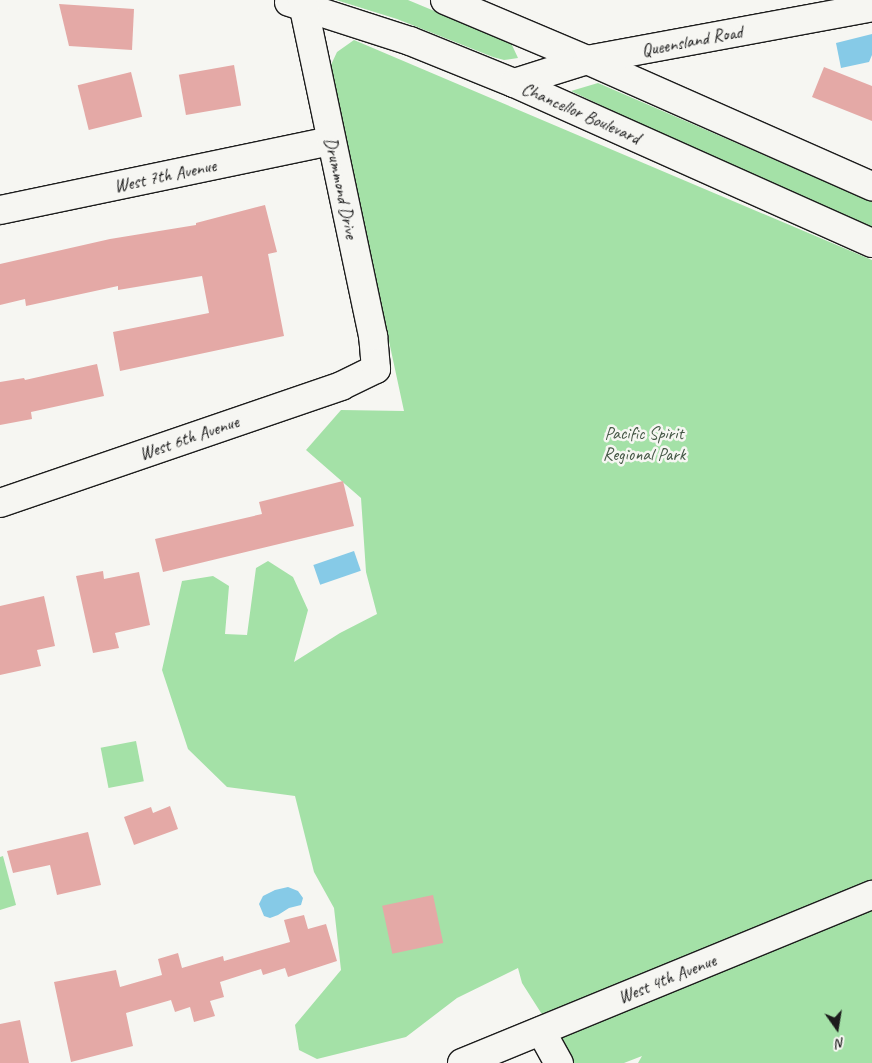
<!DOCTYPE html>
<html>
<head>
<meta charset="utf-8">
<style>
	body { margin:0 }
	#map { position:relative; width:872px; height:1063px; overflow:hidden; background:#f6f6f2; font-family:Caveat,sans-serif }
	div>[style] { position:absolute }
	.green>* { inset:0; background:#a4e1a7; transform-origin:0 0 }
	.water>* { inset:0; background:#86cae7; transform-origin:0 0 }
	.building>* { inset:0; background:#e4a9a6; transform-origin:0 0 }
	.roads { filter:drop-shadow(1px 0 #1c1c1c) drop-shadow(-1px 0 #1c1c1c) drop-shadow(0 1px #1c1c1c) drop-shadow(0 -1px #1c1c1c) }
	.minor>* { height:28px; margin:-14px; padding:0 14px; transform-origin:14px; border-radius:14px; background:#f6f6f2 }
	.secondary>* { height:28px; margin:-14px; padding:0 14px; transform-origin:14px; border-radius:14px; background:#f6f6f2 }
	span { translate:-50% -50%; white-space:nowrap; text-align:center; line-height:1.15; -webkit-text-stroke:5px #f6f6f2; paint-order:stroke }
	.street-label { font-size:18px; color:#1c1c1c }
	.park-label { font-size:18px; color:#455746 }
	.north { position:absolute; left:812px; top:1003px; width:50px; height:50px; -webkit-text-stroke:4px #f6f6f2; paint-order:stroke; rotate:167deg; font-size:14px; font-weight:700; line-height:20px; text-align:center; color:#1c1c1c }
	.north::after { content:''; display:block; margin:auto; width:18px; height:22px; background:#1c1c1c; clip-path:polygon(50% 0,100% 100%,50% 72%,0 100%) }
</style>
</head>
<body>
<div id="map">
	<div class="green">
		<div style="clip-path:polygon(336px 0,408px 0,511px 43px,518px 58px,504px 60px,493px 57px,397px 19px)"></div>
		<div style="clip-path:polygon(354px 40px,872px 260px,872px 1063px,638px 1063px,642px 1056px,624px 1063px,573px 1063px,522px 983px,518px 968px,457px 998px,406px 1037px,317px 1059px,299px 1050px,295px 1025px,341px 970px,334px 908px,314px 872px,295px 796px,227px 787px,188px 749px,162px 670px,182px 581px,213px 576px,229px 586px,225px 634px,247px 635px,256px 568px,268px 561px,293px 577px,308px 610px,294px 662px,340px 633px,377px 614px,366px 572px,361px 498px,306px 450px,341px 410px,404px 411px,330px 67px,337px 52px)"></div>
		<div style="clip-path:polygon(598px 83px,872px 202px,872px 229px,734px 169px,571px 91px)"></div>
		<div style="left:136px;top:741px;width:41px;height:36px;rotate:79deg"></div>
		<div style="clip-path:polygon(3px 856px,16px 905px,0 910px,0 857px)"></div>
	</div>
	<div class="water">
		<div style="clip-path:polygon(872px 34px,872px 55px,869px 62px,841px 68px,836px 43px)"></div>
		<div style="left:354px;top:551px;width:21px;height:43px;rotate:71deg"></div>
		<div style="clip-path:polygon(288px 887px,298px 891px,303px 898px,301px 905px,289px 908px,278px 915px,270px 918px,264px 916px,259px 904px,263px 896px,275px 890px)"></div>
	</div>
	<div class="building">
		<div style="clip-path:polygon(59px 4px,134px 9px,132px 50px,69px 46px)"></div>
		<div style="left:234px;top:65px;width:41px;height:56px;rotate:80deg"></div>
		<div style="clip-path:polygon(824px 67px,872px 86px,872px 121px,812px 97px)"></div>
		<div style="left:131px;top:72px;width:46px;height:55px;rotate:76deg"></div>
		<div style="clip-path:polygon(265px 205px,277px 252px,268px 254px,284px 336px,120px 371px,113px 332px,209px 313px,202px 276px,118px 290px,118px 286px,26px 306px,25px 299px,0 305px,0 264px,110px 239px,196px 225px,196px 223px)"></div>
		<div style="clip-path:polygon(97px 364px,104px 396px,31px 412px,32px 419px,0 425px,0 382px,24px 378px,25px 380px)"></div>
		<div style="clip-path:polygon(343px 481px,354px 526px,163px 572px,155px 539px,262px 514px,259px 502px)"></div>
		<div style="clip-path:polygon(103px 571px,104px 579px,139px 572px,150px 625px,115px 633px,119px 648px,93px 653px,76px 576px)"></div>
		<div style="clip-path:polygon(44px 596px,55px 646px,37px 650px,41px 666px,0 675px,0 606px)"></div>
		<div style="clip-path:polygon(170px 806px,178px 829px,134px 845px,124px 817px,151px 807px,153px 813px)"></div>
		<div style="clip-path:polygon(88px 832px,101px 885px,57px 895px,50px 865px,13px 873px,7px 851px)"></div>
		<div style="left:433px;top:895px;width:49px;height:52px;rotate:78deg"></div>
		<div style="clip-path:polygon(304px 915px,308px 929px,326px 924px,337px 961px,288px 977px,285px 968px,263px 975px,261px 969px,220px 982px,224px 997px,210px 1001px,215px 1016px,194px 1022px,190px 1007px,175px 1012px,171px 1000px,126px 1013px,133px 1046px,71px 1062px,54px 982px,116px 970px,120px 987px,162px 975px,158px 959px,178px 953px,182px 968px,223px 956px,224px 961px,290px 942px,284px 920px)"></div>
		<div style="clip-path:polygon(20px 1020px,29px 1063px,0 1063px,0 1024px)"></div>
	</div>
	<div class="roads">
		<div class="minor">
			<div style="left:445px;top:0;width:154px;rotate:22.9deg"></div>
			<div style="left:587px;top:60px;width:312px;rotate:23.9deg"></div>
			<div style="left:289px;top:2px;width:127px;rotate:17.9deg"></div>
			<div style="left:410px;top:41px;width:112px;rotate:22deg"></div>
			<div style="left:514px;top:83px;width:392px;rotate:24.1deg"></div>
			<div style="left:514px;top:83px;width:77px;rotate:-17.5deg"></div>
			<div style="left:587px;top:60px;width:290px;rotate:-10.5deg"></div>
			<div style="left:0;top:210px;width:337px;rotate:-11.8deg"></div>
			<div style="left:0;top:503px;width:361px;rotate:-18.9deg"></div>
			<div style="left:341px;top:386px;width:39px;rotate:-26deg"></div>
			<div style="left:376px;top:369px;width:33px;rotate:-95deg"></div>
			<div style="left:373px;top:336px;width:343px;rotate:-101.9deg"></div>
			<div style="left:541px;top:1031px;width:37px;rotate:61deg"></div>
		</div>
		<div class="secondary">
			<div style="left:462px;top:1063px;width:443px;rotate:-22.3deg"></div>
		</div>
	</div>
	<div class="street-label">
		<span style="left:692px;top:41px;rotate:-11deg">Queensland Road</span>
		<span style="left:581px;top:113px;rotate:24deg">Chancellor Boulevard</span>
		<span style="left:165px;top:176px;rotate:-12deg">West 7th Avenue</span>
		<span style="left:341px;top:188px;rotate:78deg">Drummond Drive</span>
		<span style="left:189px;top:438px;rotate:-19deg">West 6th Avenue</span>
		<span style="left:667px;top:979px;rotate:-22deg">West 4th Avenue</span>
	</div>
	<div class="park-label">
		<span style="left:644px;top:444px">Pacific Spirit<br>Regional Park</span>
	</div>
	<div class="north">N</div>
</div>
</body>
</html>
